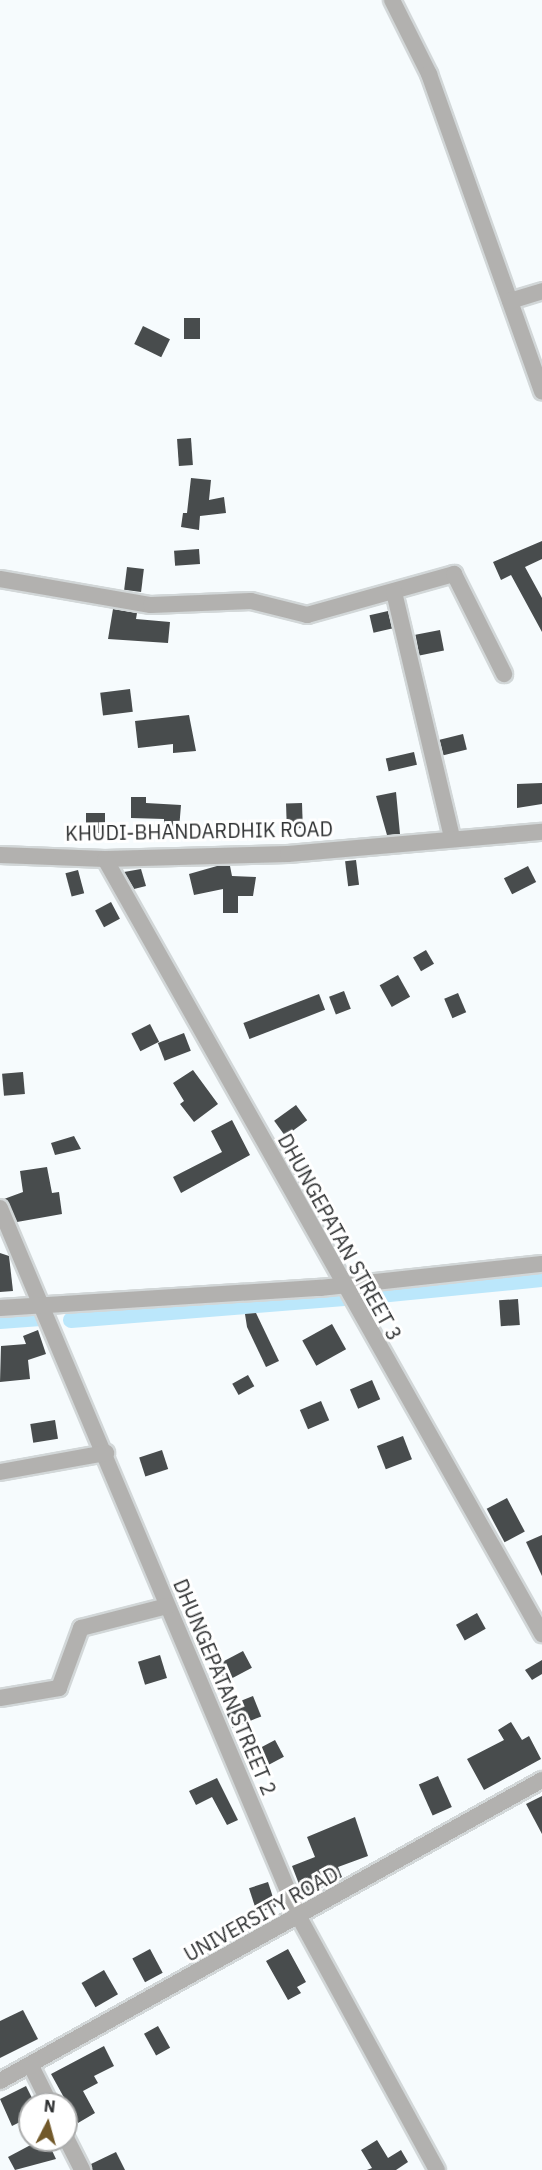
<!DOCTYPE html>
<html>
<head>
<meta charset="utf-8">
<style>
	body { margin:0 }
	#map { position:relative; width:542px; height:2170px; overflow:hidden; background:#f6fbfd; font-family:"IBM Plex Sans",sans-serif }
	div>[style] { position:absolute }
	.canal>* { height:16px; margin:-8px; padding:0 8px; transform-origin:8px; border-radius:8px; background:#bbe7fb }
	.building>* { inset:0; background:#484c4d; transform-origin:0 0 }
	.roads { filter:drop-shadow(2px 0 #d2d7d8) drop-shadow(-2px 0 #d2d7d8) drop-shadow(0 2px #d2d7d8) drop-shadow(0 -2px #d2d7d8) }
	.street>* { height:16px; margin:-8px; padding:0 8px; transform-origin:8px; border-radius:8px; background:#b2b1af }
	span { translate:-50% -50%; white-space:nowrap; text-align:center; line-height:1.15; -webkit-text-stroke:6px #fff; paint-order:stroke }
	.street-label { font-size:20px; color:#2f3132 }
	.north { position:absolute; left:18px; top:2092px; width:60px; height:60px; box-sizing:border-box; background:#fff; border:2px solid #acadad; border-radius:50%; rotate:6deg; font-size:16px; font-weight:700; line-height:24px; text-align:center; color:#2f3132 }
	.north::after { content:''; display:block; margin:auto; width:21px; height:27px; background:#72592a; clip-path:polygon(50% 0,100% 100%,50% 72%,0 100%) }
</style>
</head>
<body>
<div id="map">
	<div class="canal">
		<div style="left:359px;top:1297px;width:184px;rotate:-5.6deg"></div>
		<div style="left:71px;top:1320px;width:274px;rotate:-4.6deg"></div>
		<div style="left:0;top:1321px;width:41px;rotate:-4.2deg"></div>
	</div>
	<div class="building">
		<div style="left:184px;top:318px;width:16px;height:21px"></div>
		<div style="left:143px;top:326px;width:30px;height:20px;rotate:26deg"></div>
		<div style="left:191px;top:438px;width:27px;height:14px;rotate:86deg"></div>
		<div style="clip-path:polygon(191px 478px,211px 480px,209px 500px,224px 497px,226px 513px,200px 516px,199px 530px,181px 527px,183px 513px,187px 513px)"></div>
		<div style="clip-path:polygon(542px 541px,542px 559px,525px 567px,542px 598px,542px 632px,511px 575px,501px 580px,493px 562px)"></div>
		<div style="left:199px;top:549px;width:15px;height:25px;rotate:86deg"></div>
		<div style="left:127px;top:567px;width:17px;height:23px;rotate:7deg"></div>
		<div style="clip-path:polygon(113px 609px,137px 613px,136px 619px,170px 622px,168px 643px,108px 639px)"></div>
		<div style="left:388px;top:611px;width:18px;height:19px;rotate:77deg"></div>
		<div style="left:440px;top:630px;width:21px;height:25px;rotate:79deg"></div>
		<div style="left:130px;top:689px;width:23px;height:30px;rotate:83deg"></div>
		<div style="clip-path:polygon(189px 715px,196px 751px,173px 753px,173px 744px,138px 748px,135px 721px)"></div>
		<div style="left:463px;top:734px;width:16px;height:24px;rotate:76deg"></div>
		<div style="left:414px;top:752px;width:13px;height:29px;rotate:77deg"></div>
		<div style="clip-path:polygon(542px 783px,542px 804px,517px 808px,517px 784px)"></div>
		<div style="clip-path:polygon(396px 792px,400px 834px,387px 835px,376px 796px)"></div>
		<div style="clip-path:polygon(131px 797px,146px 797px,146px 803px,181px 805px,179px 829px,164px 828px,164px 819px,131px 818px)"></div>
		<div style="left:302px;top:803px;width:25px;height:16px;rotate:88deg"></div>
		<div style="left:86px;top:813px;width:19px;height:20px"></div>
		<div style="left:356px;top:860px;width:25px;height:11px;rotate:83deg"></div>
		<div style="clip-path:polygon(217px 866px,230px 866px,232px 876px,256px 877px,253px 896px,238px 896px,238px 913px,223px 913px,223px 889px,194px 895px,189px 874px)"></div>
		<div style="left:528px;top:866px;width:18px;height:27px;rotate:63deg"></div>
		<div style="clip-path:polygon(141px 869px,146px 886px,134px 889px,124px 872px)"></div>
		<div style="left:78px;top:870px;width:24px;height:13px;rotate:75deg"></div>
		<div style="left:111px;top:902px;width:19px;height:18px;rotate:62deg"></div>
		<div style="left:426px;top:950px;width:16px;height:15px;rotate:60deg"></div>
		<div style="left:398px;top:975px;width:25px;height:21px;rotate:61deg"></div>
		<div style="left:344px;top:991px;width:19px;height:16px;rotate:69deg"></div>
		<div style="left:458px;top:993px;width:21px;height:15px;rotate:67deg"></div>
		<div style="left:319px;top:994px;width:17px;height:81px;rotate:69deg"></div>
		<div style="left:150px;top:1024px;width:20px;height:21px;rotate:63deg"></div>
		<div style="left:184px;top:1033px;width:19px;height:28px;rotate:69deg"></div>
		<div style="clip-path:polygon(193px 1070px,218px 1104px,194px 1122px,180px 1104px,184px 1101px,173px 1083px)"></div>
		<div style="left:23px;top:1072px;width:22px;height:21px;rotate:85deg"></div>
		<div style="left:296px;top:1105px;width:19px;height:27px;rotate:54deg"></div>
		<div style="clip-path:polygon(232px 1120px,250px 1155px,181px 1193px,173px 1177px,222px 1152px,211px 1131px)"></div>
		<div style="clip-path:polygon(74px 1136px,81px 1149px,55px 1155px,51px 1143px)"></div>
		<div style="clip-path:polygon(47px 1167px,52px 1193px,59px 1192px,62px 1214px,17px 1222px,4px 1199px,23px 1192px,20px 1171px)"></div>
		<div style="clip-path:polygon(0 1253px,9px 1256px,13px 1291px,0 1292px)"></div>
		<div style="left:518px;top:1299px;width:26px;height:19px;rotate:86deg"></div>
		<div style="clip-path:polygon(256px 1313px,279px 1361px,266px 1367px,247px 1327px,245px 1314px)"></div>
		<div style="left:332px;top:1324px;width:29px;height:34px;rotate:61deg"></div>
		<div style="clip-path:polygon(38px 1330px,46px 1354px,28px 1360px,30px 1379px,0 1382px,1px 1346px,26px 1344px,23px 1336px)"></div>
		<div style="left:248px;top:1375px;width:13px;height:18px;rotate:61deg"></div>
		<div style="left:372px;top:1380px;width:21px;height:24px;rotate:67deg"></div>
		<div style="left:321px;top:1401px;width:21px;height:23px;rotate:67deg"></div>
		<div style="left:55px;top:1420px;width:19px;height:25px;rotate:81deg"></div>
		<div style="left:403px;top:1436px;width:25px;height:28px;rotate:69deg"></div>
		<div style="left:162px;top:1450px;width:20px;height:24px;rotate:72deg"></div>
		<div style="left:507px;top:1498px;width:38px;height:23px;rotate:62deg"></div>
		<div style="clip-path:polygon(542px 1535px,542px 1576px,526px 1542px)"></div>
		<div style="left:477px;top:1613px;width:18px;height:24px;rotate:61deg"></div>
		<div style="left:243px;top:1651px;width:19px;height:30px;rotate:62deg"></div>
		<div style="left:160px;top:1655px;width:24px;height:23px;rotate:73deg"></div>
		<div style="clip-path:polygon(542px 1660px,542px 1674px,532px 1680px,525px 1670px)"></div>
		<div style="left:253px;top:1696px;width:22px;height:31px;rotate:68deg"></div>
		<div style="clip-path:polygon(511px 1722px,522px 1740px,529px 1736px,541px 1759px,484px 1790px,467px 1759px,504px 1740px,498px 1730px)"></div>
		<div style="left:275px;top:1740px;width:19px;height:23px;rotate:62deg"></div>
		<div style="left:438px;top:1776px;width:34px;height:21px;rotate:66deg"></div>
		<div style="clip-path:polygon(217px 1778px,238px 1820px,227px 1825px,212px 1797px,196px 1805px,189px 1791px)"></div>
		<div style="clip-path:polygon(542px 1796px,542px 1834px,526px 1804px)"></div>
		<div style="clip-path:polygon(355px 1817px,368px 1856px,338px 1867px,342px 1877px,304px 1897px,292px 1866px,315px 1857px,307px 1837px)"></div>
		<div style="left:268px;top:1882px;width:26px;height:20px;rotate:72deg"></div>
		<div style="left:150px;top:1949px;width:27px;height:20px;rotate:62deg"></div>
		<div style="clip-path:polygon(288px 1949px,306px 1982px,297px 1987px,301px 1993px,288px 2000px,266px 1961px)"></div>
		<div style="left:104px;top:1970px;width:28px;height:26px;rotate:60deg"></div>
		<div style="clip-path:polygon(23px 2010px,38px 2039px,0 2058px,0 2021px)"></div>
		<div style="left:158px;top:2026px;width:25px;height:16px;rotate:61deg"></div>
		<div style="clip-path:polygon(104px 2046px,114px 2066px,94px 2076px,98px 2083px,83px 2091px,95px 2113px,78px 2123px,51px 2074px)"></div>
		<div style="clip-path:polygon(26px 2086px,35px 2104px,30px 2104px,30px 2117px,12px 2126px,0 2099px)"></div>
		<div style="clip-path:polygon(40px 2140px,47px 2140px,56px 2159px,15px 2170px,8px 2157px)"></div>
		<div style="clip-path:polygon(377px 2140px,388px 2158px,401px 2150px,408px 2162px,396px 2170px,367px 2170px,372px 2168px,361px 2150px)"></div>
		<div style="clip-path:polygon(116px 2152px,125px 2170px,92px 2170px,91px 2164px)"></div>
	</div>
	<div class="roads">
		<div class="street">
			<div style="left:392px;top:0;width:83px;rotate:63.4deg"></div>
			<div style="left:429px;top:74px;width:337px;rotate:70.4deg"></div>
			<div style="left:510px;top:301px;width:34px;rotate:-17deg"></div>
			<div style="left:0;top:579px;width:153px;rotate:9.8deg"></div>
			<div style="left:151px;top:605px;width:100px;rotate:-2.3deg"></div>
			<div style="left:251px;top:601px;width:58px;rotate:14deg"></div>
			<div style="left:307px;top:615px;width:153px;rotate:-15.6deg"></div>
			<div style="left:454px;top:574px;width:112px;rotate:63.4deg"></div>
			<div style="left:394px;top:592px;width:253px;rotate:76.7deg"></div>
			<div style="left:0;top:855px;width:105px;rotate:2.2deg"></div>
			<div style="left:105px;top:859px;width:183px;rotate:-1.6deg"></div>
			<div style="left:288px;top:854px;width:255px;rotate:-5deg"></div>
			<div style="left:105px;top:859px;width:890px;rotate:60.58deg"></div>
			<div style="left:0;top:1208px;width:769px;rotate:67.13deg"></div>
			<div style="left:299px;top:1917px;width:288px;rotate:61.4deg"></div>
			<div style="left:0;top:1308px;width:321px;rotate:-3.6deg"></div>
			<div style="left:320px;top:1288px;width:223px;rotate:-6.2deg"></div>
			<div style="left:0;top:1472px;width:108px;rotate:-10.2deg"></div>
			<div style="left:0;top:1698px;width:60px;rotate:-9.6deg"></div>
			<div style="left:59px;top:1688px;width:64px;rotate:-69.9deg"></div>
			<div style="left:81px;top:1628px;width:89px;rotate:-14.3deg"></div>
			<div style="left:31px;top:2066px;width:42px;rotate:63.4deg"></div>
			<div style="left:0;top:2081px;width:620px;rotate:-29.05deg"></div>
			<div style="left:66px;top:2138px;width:36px;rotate:63deg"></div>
		</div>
	</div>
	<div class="street-label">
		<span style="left:199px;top:831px;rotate:-1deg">KHUDI-BHANDARDHIK ROAD</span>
		<span style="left:340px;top:1237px;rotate:61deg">DHUNGEPATAN STREET 3</span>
		<span style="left:225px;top:1687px;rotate:67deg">DHUNGEPATAN STREET 2</span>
		<span style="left:261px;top:1914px;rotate:-29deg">UNIVERSITY ROAD</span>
	</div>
	<div class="north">N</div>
</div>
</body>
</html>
